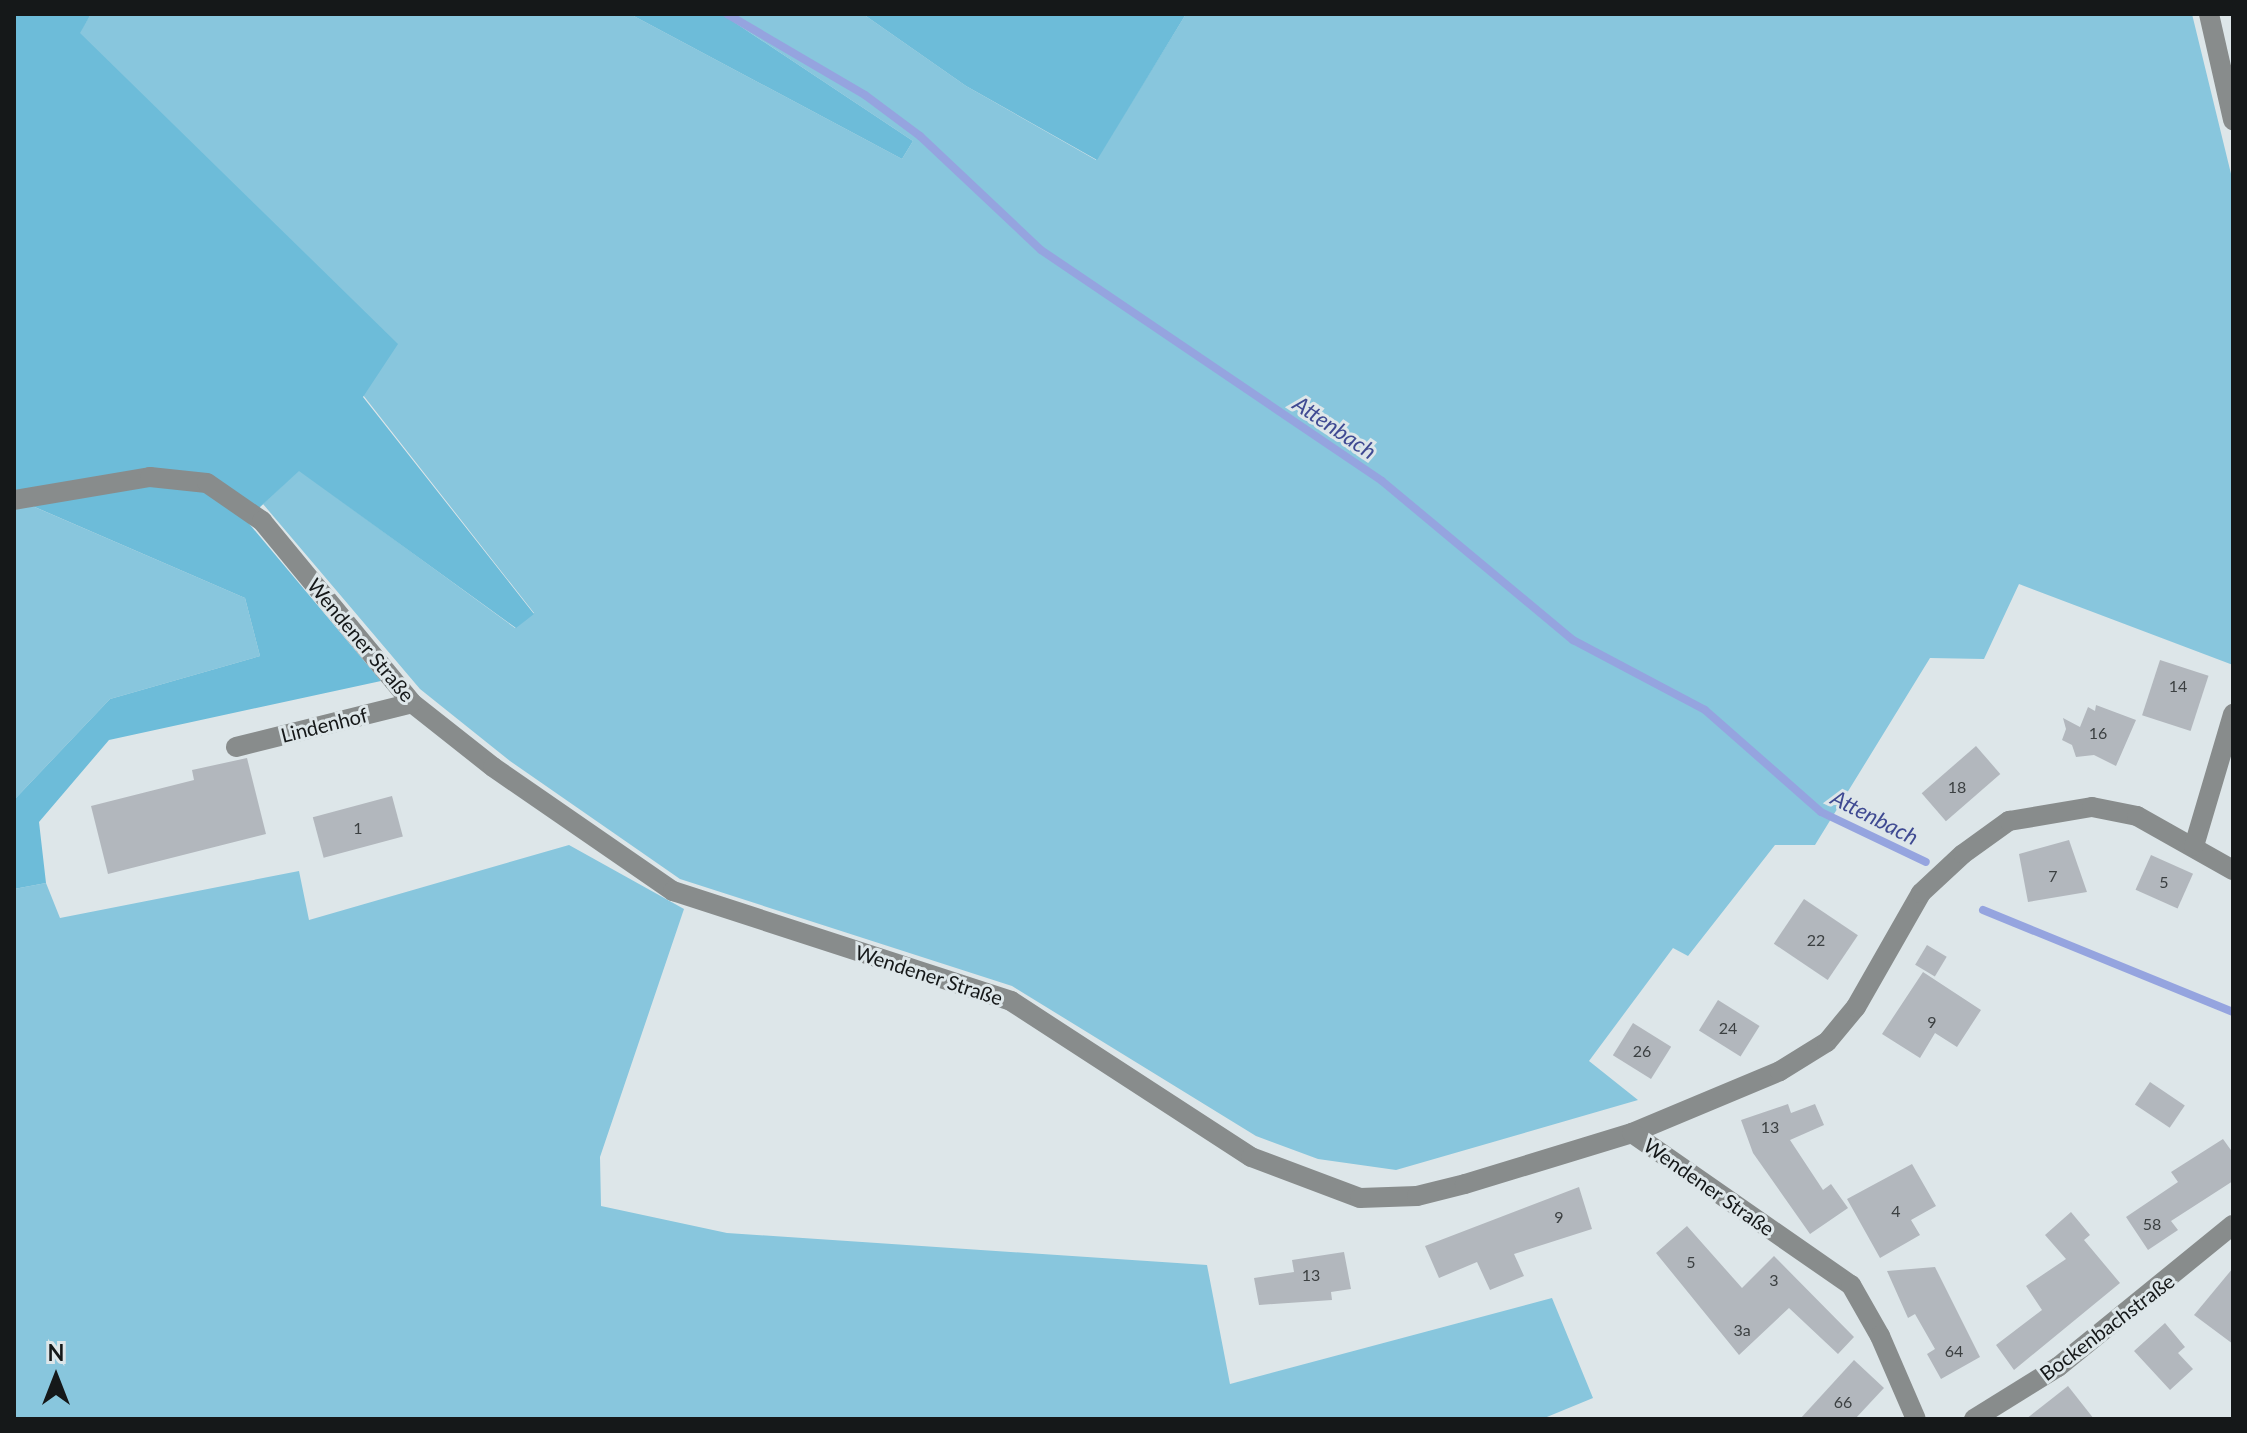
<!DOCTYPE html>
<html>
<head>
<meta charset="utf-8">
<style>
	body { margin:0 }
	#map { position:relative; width:2247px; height:1433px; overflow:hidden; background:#dde6e9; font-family:Lato,sans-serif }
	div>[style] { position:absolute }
	.green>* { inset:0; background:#88c6dd }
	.forest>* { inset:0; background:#6dbcd9 }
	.stream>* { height:8px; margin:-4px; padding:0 4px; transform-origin:4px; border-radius:4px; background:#95a4df }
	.building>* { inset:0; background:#b2b7bd; transform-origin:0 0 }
	.minor>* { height:20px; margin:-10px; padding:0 10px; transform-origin:10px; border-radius:10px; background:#888c8c }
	span { translate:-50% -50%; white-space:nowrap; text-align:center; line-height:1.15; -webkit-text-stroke:6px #dde6e9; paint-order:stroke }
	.number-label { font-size:16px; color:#3c4042 }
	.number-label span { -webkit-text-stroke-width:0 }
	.street-label { font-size:20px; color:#151819 }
	.water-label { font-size:22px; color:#3f4a92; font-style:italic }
	.frame { position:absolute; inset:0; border:16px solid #151819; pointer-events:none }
	.north { position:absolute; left:16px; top:1337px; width:80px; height:80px; -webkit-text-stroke:6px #dde6e9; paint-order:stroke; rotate:0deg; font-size:22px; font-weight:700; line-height:32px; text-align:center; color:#151819 }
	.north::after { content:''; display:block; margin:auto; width:28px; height:36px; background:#151819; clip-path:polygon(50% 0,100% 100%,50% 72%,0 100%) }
</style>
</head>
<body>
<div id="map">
	<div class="green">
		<div style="clip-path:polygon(91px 14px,630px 14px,902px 159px,913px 141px,722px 14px,863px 14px,966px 86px,1096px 160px,1186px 14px,2192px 14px,2233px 182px,2233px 665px,2019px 584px,1984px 659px,1930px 658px,1815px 845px,1775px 845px,1688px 956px,1673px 948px,1589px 1061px,1638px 1100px,1396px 1170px,1318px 1159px,1256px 1136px,1012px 986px,680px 879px,510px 761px,420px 689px,263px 504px,299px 470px,515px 628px,534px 613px,79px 33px)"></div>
		<div style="clip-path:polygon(23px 502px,245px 598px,260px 656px,110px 699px,14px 800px,14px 505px)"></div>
		<div style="clip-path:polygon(569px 845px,684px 909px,600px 1157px,601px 1206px,727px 1233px,1207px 1265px,1230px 1384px,1552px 1298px,1593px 1398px,1542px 1419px,14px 1419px,14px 889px,46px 883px,60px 918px,299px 871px,309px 920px)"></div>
	</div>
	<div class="forest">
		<div style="clip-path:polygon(14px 14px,91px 14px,80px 33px,398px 344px,363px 397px,534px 614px,516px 628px,299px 471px,246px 520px,381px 681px,109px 740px,39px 822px,46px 883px,14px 889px,14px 800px,110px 699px,260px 656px,245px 598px,14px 498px)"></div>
		<div style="clip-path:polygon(630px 14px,722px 14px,913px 141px,902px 159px)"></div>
		<div style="clip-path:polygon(863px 14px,1186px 14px,1097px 160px,966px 86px)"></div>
	</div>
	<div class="stream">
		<div style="left:727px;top:14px;width:160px;rotate:30.4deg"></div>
		<div style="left:865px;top:95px;width:69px;rotate:36.7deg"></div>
		<div style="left:920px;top:136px;width:166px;rotate:43.3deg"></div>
		<div style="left:1041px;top:250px;width:412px;rotate:34.1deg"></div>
		<div style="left:1382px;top:481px;width:249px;rotate:39.8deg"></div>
		<div style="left:1573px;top:640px;width:149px;rotate:27.9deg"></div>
		<div style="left:1705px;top:710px;width:154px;rotate:41.3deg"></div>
		<div style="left:1821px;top:812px;width:116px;rotate:25.5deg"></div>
		<div style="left:1983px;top:910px;width:270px;rotate:22.2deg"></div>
	</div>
	<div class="building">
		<div style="left:2160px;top:660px;width:51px;height:58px;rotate:18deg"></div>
		<div style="clip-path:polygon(2096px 705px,2136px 720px,2116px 766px,2094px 755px,2076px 757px,2072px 745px,2062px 740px,2066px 729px,2063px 718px,2080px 727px,2088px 707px,2095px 711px)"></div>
		<div style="left:1976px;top:746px;width:37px;height:72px;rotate:49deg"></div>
		<div style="clip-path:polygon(247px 758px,266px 834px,108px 874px,91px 806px,194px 780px,192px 770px)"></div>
		<div style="left:392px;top:796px;width:42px;height:82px;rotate:75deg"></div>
		<div style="clip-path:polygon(2069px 840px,2087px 892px,2028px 902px,2019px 854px)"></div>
		<div style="left:2151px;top:855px;width:46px;height:38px;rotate:24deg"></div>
		<div style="left:1804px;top:899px;width:65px;height:54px;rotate:34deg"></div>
		<div style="left:1927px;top:945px;width:23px;height:23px;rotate:31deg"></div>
		<div style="clip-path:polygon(1923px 972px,1981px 1010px,1957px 1047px,1935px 1033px,1920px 1058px,1882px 1034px)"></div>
		<div style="left:1718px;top:1000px;width:49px;height:36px;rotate:32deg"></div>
		<div style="left:1633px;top:1023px;width:45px;height:38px;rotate:32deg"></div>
		<div style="left:2150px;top:1082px;width:42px;height:27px;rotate:34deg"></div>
		<div style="clip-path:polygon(1788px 1104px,1791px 1113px,1815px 1104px,1824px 1125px,1790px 1140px,1823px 1190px,1831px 1184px,1848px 1208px,1810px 1234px,1753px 1153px,1741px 1120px)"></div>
		<div style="clip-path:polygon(2223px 1139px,2233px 1153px,2233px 1181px,2171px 1221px,2178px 1230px,2148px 1250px,2126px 1217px,2178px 1182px,2171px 1172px)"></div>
		<div style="clip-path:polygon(1912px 1164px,1936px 1206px,1911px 1220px,1920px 1235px,1880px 1258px,1847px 1199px)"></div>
		<div style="clip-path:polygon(1579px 1187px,1592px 1229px,1514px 1254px,1524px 1276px,1490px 1290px,1477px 1262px,1439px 1278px,1425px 1246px)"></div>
		<div style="clip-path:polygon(2071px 1212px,2090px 1235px,2084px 1240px,2120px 1283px,2014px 1370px,1996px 1345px,2042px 1310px,2026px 1286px,2066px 1259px,2045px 1235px)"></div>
		<div style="clip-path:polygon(1687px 1226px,1742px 1288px,1774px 1256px,1854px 1337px,1838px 1354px,1789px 1308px,1739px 1355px,1656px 1253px)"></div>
		<div style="clip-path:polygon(1344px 1252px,1351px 1289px,1331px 1292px,1332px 1300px,1259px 1305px,1254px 1278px,1294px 1272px,1292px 1260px)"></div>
		<div style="clip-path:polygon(1935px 1267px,1980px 1357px,1941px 1379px,1927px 1354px,1935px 1349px,1915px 1314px,1908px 1318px,1887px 1271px)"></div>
		<div style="clip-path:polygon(2233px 1268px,2233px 1344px,2194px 1315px)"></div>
		<div style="clip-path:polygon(2165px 1323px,2185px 1347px,2178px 1353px,2193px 1369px,2170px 1390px,2134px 1351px)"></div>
		<div style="clip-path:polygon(1854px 1360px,1884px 1388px,1855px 1419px,1800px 1419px)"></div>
		<div style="clip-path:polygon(2068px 1386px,2094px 1419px,2026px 1419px)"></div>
	</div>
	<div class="minor">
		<div style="left:2209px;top:14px;width:109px;rotate:77.2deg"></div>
		<div style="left:14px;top:500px;width:138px;rotate:-9.6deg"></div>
		<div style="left:150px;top:477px;width:57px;rotate:6deg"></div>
		<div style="left:207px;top:483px;width:67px;rotate:34.6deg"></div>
		<div style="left:262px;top:521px;width:236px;rotate:50.5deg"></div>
		<div style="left:412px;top:703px;width:103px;rotate:38.3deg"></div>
		<div style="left:493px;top:767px;width:219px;rotate:34.6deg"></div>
		<div style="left:673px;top:891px;width:355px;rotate:18deg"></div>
		<div style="left:1011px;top:1001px;width:286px;rotate:33deg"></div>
		<div style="left:1251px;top:1157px;width:116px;rotate:20.6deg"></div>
		<div style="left:1360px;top:1198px;width:57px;rotate:-2deg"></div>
		<div style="left:1417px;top:1196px;width:49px;rotate:-14deg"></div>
		<div style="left:1465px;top:1184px;width:175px;rotate:-17deg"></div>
		<div style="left:1632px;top:1133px;width:160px;rotate:-22.7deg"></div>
		<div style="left:1780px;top:1071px;width:55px;rotate:-31.7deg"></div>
		<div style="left:1827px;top:1042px;width:45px;rotate:-50.4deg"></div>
		<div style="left:1856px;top:1007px;width:131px;rotate:-60.3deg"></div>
		<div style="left:1921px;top:893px;width:57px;rotate:-42.9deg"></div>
		<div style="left:1963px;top:854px;width:57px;rotate:-35.7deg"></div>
		<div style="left:2009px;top:821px;width:84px;rotate:-9.6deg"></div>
		<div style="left:2092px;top:807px;width:46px;rotate:11.3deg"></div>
		<div style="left:2137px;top:816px;width:110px;rotate:29.4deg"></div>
		<div style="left:236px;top:747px;width:181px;rotate:-14deg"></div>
		<div style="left:2194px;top:846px;width:138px;rotate:-73.5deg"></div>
		<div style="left:1632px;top:1133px;width:267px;rotate:34.8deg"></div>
		<div style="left:1851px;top:1285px;width:59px;rotate:60.4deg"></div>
		<div style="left:1880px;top:1336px;width:90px;rotate:66.6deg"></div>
		<div style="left:1974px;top:1419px;width:99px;rotate:-31.8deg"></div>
		<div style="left:2058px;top:1367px;width:225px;rotate:-39.1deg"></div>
	</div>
	<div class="number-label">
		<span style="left:2178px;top:686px">14</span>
		<span style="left:2098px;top:733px">16</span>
		<span style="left:1957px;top:787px">18</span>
		<span style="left:358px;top:828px">1</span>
		<span style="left:2053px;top:876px">7</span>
		<span style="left:2164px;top:882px">5</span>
		<span style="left:1816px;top:940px">22</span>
		<span style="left:1932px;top:1022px">9</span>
		<span style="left:1728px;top:1028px">24</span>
		<span style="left:1642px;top:1051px">26</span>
		<span style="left:1770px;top:1127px">13</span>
		<span style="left:1896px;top:1211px">4</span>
		<span style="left:1559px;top:1217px">9</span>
		<span style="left:2152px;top:1224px">58</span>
		<span style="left:1691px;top:1262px">5</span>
		<span style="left:1311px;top:1275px">13</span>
		<span style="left:1774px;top:1280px">3</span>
		<span style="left:1742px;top:1330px">3a</span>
		<span style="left:1954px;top:1351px">64</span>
		<span style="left:1843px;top:1402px">66</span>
	</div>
	<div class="street-label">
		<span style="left:361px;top:640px;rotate:50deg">Wendener Straße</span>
		<span style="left:324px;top:725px;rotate:-14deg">Lindenhof</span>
		<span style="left:929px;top:975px;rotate:18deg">Wendener Straße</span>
		<span style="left:1709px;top:1187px;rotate:35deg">Wendener Straße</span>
		<span style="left:2107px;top:1327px;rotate:-37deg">Bockenbachstraße</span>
	</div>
	<div class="water-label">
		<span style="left:1335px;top:427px;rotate:34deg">Attenbach</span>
		<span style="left:1875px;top:817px;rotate:27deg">Attenbach</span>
	</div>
	<div class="frame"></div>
	<div class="north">N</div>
</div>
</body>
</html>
